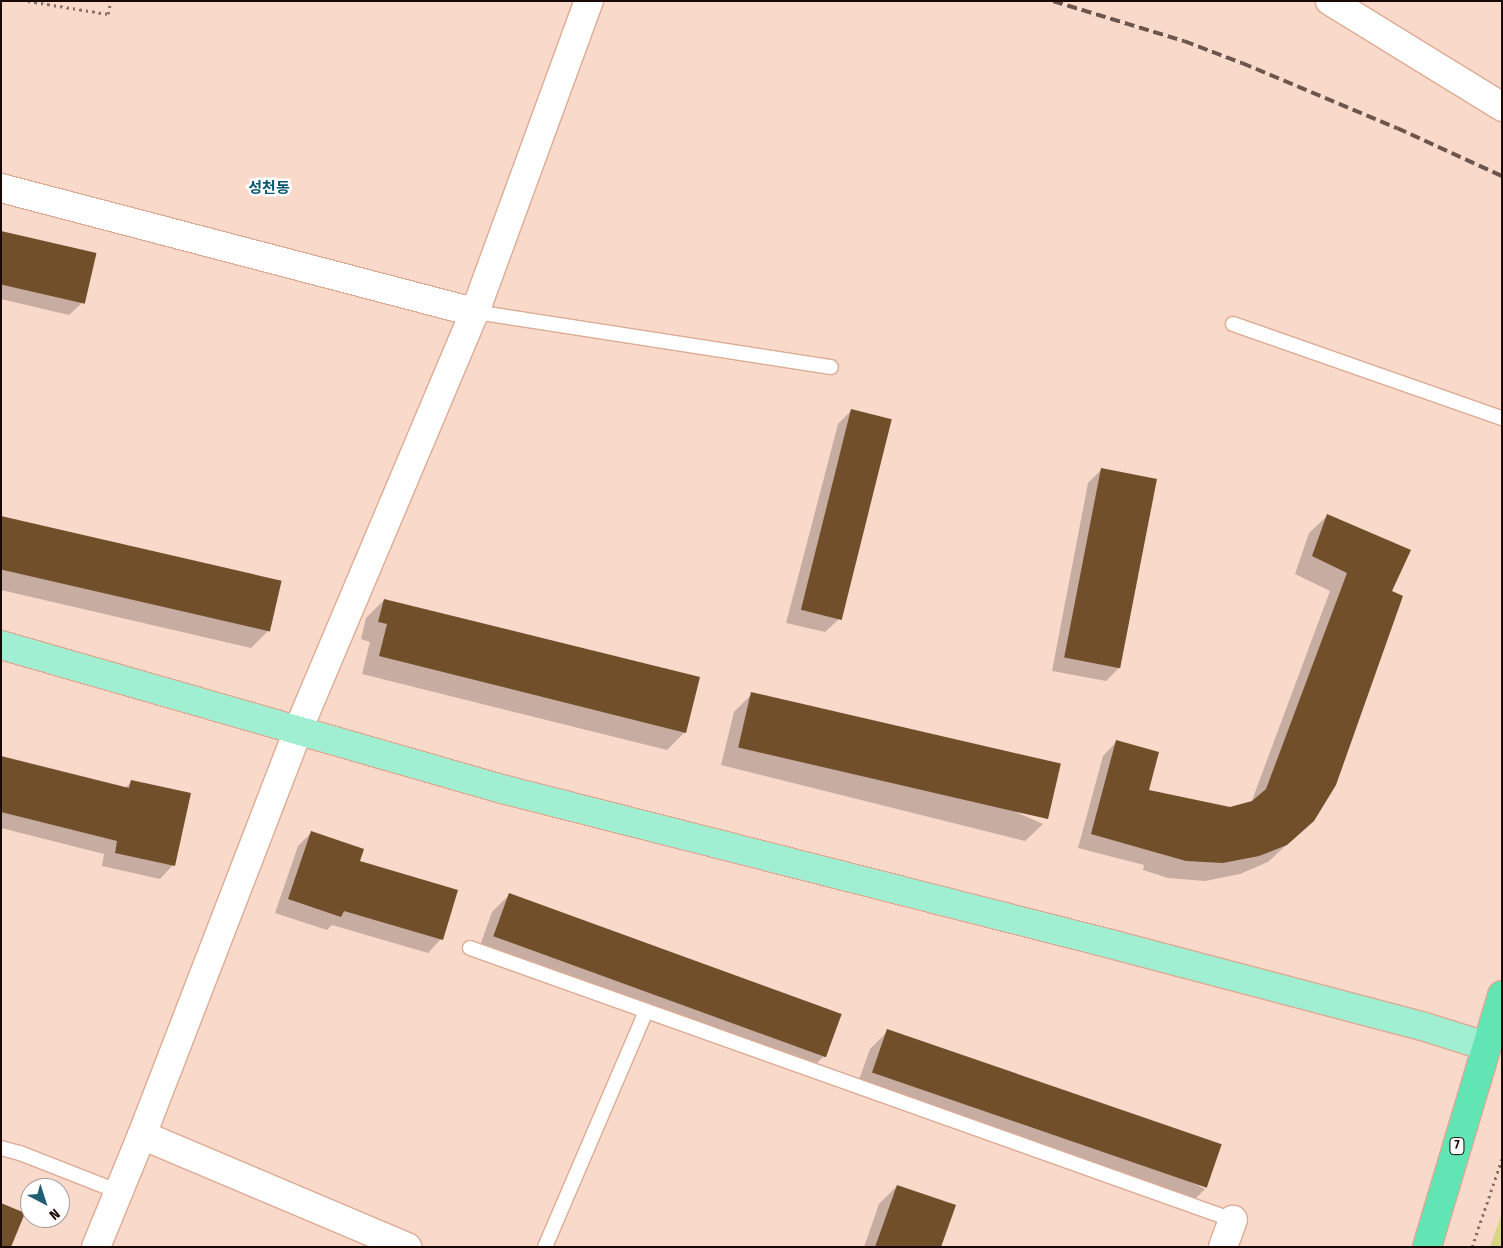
<!DOCTYPE html>
<html>
<head>
<meta charset="utf-8">
<style>
	body { margin:0 }
	#map { position:relative; width:1503px; height:1248px; overflow:hidden; background:#f9d9ca; font-family:"Fira Sans Condensed","Noto Sans KR",sans-serif }
	div>[style] { position:absolute }
	.green>* { inset:0; background:#d7d58a }
	.shadow>* { inset:0; background:#0003 }
	.building>* { inset:0; background:#714f2b; transform-origin:0 0 }
	.path>* { height:3px; margin-top:-1.5px; transform-origin:0; background:repeating-linear-gradient(90deg,#897066 0 2.5px,transparent 0 6.5px) }
	.roads { filter:drop-shadow(1px 0 #ddaa93) drop-shadow(-1px 0 #ddaa93) drop-shadow(0 1px #ddaa93) drop-shadow(0 -1px #ddaa93) }
	.lane>* { height:14px; margin:-7px; padding:0 7px; transform-origin:7px; border-radius:7px; background:#fff }
	.street>* { height:28px; margin:-14px; padding:0 14px; transform-origin:14px; border-radius:14px; background:#fff }
	.primary>* { height:28px; margin:-14px; padding:0 14px; transform-origin:14px; border-radius:14px; background:#a0efd3 }
	.highway>* { height:28px; margin:-14px; padding:0 14px; transform-origin:14px; border-radius:14px; background:#61e5b5 }
	.rail>* { height:4px; margin-top:-2px; transform-origin:0; background:repeating-linear-gradient(90deg,#6c554d 0 10px,transparent 0 15px) }
	span { translate:-50% -50%; white-space:nowrap; text-align:center; line-height:1.15; -webkit-text-stroke:5px #fff; paint-order:stroke }
	.shield-label span { padding:1px 4px; background:#fff; border:1px solid; border-radius:4px; -webkit-text-stroke-width:0 }
	.shield-label { font-size:12px; color:#190803; font-weight:700 }
	.neighbourhood-label { font-size:15px; color:#065771; font-weight:700 }
	.frame { position:absolute; inset:0; border:2px solid #190803; pointer-events:none }
	.north { position:absolute; left:20px; top:1178px; width:50px; height:50px; box-sizing:border-box; background:#fff; border:1px solid #a39c9a; border-radius:50%; rotate:140deg; font-size:14px; font-weight:700; line-height:20px; text-align:center; color:#190803 }
	.north::after { content:''; display:block; margin:auto; width:18px; height:22px; background:#205e75; clip-path:polygon(50% 0,100% 100%,50% 72%,0 100%) }
</style>
</head>
<body>
<div id="map">
	<div class="green">
		<div style="clip-path:polygon(1502px 1213px,1502px 1247px,1490px 1247px)"></div>
	</div>
	<div class="shadow">
		<div style="clip-path:polygon(1px 232px,83px 302px,69px 315px,1px 299px)"></div>
		<div style="clip-path:polygon(852px 410px,890px 420px,839px 619px,825px 632px,786px 623px,838px 424px)"></div>
		<div style="clip-path:polygon(1102px 469px,1120px 667px,1106px 681px,1052px 671px,1088px 483px)"></div>
		<div style="clip-path:polygon(1327px 516px,1390px 592px,1313px 820px,1268px 862px,1240px 874px,1205px 881px,1168px 878px,1143px 870px,1144px 865px,1078px 848px,1103px 756px,1116px 742px,1148px 791px,1230px 809px,1251px 803px,1330px 591px,1295px 574px,1309px 533px)"></div>
		<div style="clip-path:polygon(1px 517px,269px 630px,251px 648px,1px 590px)"></div>
		<div style="clip-path:polygon(384px 600px,685px 732px,667px 750px,362px 674px,370px 642px,361px 639px,366px 618px)"></div>
		<div style="clip-path:polygon(752px 694px,1043px 824px,1025px 841px,721px 765px,734px 712px)"></div>
		<div style="clip-path:polygon(1px 757px,125px 788px,132px 781px,173px 865px,160px 879px,102px 866px,104px 854px,1px 828px)"></div>
		<div style="clip-path:polygon(312px 832px,358px 862px,441px 939px,428px 953px,332px 925px,327px 930px,275px 913px,298px 846px)"></div>
		<div style="clip-path:polygon(510px 894px,826px 1054px,808px 1072px,477px 954px,492px 912px)"></div>
		<div style="clip-path:polygon(888px 1031px,1205px 1189px,1187px 1207px,855px 1091px,870px 1049px)"></div>
		<div style="clip-path:polygon(897px 1186px,940px 1247px,864px 1247px,879px 1204px)"></div>
	</div>
	<div class="building">
		<div style="left:1px;top:231px;width:98px;height:52px;rotate:13deg"></div>
		<div style="left:851px;top:409px;width:42px;height:207px;rotate:14deg"></div>
		<div style="left:1101px;top:468px;width:57px;height:193px;rotate:11deg"></div>
		<div style="clip-path:polygon(1327px 514px,1411px 550px,1392px 591px,1403px 596px,1336px 785px,1314px 821px,1287px 845px,1259px 856px,1223px 863px,1186px 861px,1091px 834px,1116px 740px,1159px 752px,1149px 790px,1230px 807px,1252px 801px,1266px 789px,1347px 573px,1312px 556px)"></div>
		<div style="left:1px;top:516px;width:288px;height:52px;rotate:13deg"></div>
		<div style="clip-path:polygon(384px 599px,700px 677px,686px 733px,379px 656px,387px 624px,378px 622px)"></div>
		<div style="left:751px;top:692px;width:318px;height:57px;rotate:13deg"></div>
		<div style="clip-path:polygon(1px 756px,129px 788px,131px 780px,191px 793px,175px 866px,115px 853px,117px 841px,1px 812px)"></div>
		<div style="clip-path:polygon(311px 831px,364px 849px,360px 861px,458px 890px,443px 940px,344px 911px,341px 917px,288px 899px)"></div>
		<div style="left:509px;top:893px;width:354px;height:46px;rotate:20deg"></div>
		<div style="left:887px;top:1029px;width:354px;height:46px;rotate:19deg"></div>
		<div style="clip-path:polygon(897px 1185px,956px 1205px,941px 1247px,875px 1247px)"></div>
		<div style="clip-path:polygon(1px 1203px,25px 1213px,11px 1247px,1px 1247px)"></div>
	</div>
	<div class="path">
		<div style="left:28px;top:1px;width:81px;rotate:9.2deg"></div>
		<div style="left:108px;top:14px;width:13px;rotate:-77deg"></div>
		<div style="left:1472px;top:1247px;width:93px;rotate:-71.2deg"></div>
	</div>
	<div class="roads">
		<div class="lane">
			<div style="left:475px;top:312px;width:360px;rotate:8.8deg"></div>
			<div style="left:1233px;top:324px;width:285px;rotate:19.3deg"></div>
			<div style="left:470px;top:948px;width:810px;rotate:19.62deg"></div>
			<div style="left:1px;top:1148px;width:20px;rotate:15deg"></div>
			<div style="left:20px;top:1153px;width:104px;rotate:21.4deg"></div>
			<div style="left:545px;top:1247px;width:257px;rotate:-66.8deg"></div>
		</div>
		<div class="street">
			<div style="left:1330px;top:1px;width:202px;rotate:31.6deg"></div>
			<div style="left:1px;top:188px;width:490px;rotate:14.7deg"></div>
			<div style="left:142px;top:1135px;width:288px;rotate:22.9deg"></div>
			<div style="left:96px;top:1247px;width:121px;rotate:-67.7deg"></div>
			<div style="left:142px;top:1135px;width:434px;rotate:-68.9deg"></div>
			<div style="left:298px;top:730px;width:454px;rotate:-67.1deg"></div>
			<div style="left:475px;top:312px;width:331px;rotate:-69.9deg"></div>
			<div style="left:1223px;top:1247px;width:29px;rotate:-70deg"></div>
		</div>
		<div class="primary">
			<div style="left:1px;top:645px;width:521px;rotate:16.04deg"></div>
			<div style="left:502px;top:789px;width:628px;rotate:14.28deg"></div>
			<div style="left:1111px;top:944px;width:322px;rotate:14.8deg"></div>
			<div style="left:1422px;top:1026px;width:67px;rotate:17.4deg"></div>
		</div>
		<div class="highway">
			<div style="left:1427px;top:1247px;width:263px;rotate:-73.4deg"></div>
		</div>
	</div>
	<div class="rail">
		<div style="left:1053px;top:1px;width:137px;rotate:17deg"></div>
		<div style="left:1184px;top:41px;width:62px;rotate:20.8deg"></div>
		<div style="left:1242px;top:63px;width:168px;rotate:22.8deg"></div>
		<div style="left:1397px;top:128px;width:115px;rotate:24.6deg"></div>
	</div>
	<div class="shield-label">
		<span style="left:1457px;top:1146px">7</span>
	</div>
	<div class="neighbourhood-label">
		<span style="left:269px;top:189px">성천동</span>
	</div>
	<div class="frame"></div>
	<div class="north">N</div>
</div>
</body>
</html>
